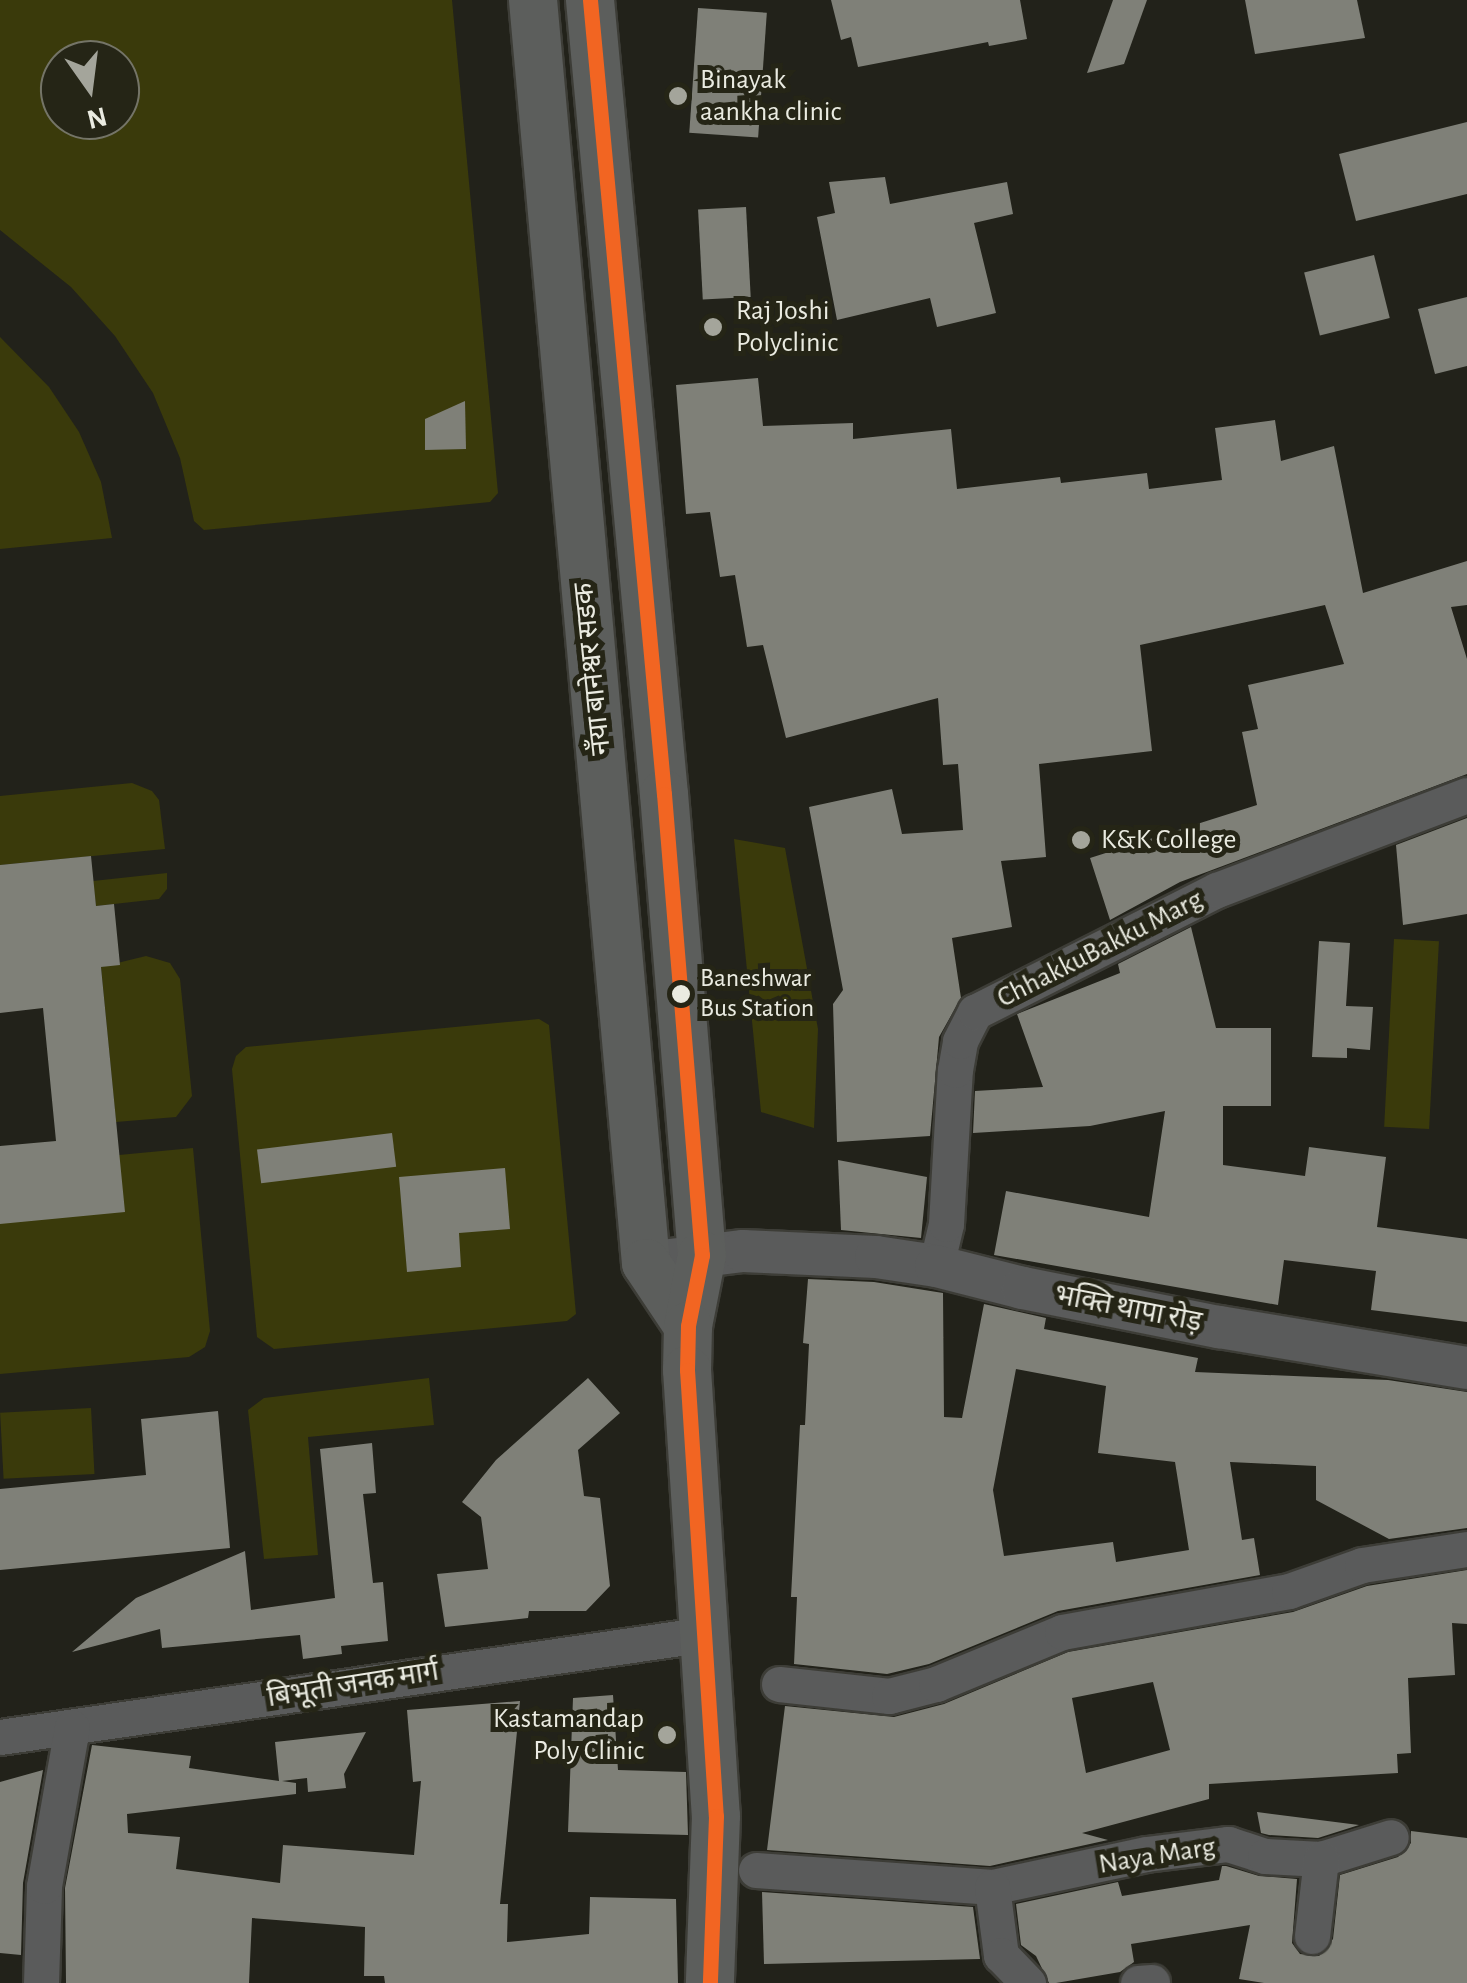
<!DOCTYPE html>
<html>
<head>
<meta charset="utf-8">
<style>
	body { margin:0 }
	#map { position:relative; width:1467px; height:1983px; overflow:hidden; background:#22221a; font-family:"Alegreya Sans","Noto Sans Devanagari",sans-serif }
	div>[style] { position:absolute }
	.green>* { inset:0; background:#3a3a0b; transform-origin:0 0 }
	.building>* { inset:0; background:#7f8078; transform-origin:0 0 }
	.roads { filter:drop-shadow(2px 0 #3d3d37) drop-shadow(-2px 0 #3d3d37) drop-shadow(0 2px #3d3d37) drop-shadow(0 -2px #3d3d37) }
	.minor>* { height:35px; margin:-17.5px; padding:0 17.5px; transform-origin:17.5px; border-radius:17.5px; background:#5a5b5b }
	.tertiary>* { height:42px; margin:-21px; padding:0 21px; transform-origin:21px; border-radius:21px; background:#5a5b5b }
	.secondary>* { height:48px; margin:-24px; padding:0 24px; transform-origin:24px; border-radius:24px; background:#5c5e5c }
	.bus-1>* { height:15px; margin:-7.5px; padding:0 7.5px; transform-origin:7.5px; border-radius:7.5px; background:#f26522 }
	.dots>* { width:28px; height:28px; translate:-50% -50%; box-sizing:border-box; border:5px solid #252516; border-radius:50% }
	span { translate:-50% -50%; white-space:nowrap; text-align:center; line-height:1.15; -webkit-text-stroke:10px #252516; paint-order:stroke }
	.bus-label { font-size:26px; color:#eaebe1 }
	.left { translate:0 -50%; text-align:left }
	.poi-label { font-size:28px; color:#eaebe1 }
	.right { translate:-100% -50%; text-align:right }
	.street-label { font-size:28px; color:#eaebe1 }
	.north { position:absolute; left:40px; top:40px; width:100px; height:100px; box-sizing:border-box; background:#252516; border:2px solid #747467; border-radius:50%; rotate:166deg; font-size:28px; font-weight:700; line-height:40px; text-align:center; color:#eaebe1 }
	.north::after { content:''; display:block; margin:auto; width:35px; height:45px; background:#a4a59b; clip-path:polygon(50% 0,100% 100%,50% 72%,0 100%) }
</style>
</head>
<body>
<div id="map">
	<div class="green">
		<div style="clip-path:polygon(evenodd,0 0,452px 0,498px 493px,490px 502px,204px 530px,194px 521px,180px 458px,153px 393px,115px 336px,71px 287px,0 230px,0 0,60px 60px,120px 60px,120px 120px,60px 120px,60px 60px)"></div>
		<div style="clip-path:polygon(0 337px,49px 387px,79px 432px,101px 482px,112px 538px,0 549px)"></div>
		<div style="clip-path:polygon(132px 783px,152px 791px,159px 800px,165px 849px,0 865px,0 796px)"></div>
		<div style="clip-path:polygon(734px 839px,785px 848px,818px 1029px,814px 1128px,761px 1112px)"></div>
		<div style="clip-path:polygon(167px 873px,167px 889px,159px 899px,96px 906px,93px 881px)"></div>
		<div style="left:1394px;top:939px;width:45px;height:188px;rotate:3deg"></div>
		<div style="clip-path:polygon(146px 956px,170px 963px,180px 979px,192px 1096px,176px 1117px,116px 1122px,101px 967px)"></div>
		<div style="clip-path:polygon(539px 1019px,549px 1025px,576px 1314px,567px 1321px,274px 1349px,257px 1337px,232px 1069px,236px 1056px,246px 1047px)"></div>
		<div style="clip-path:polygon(193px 1148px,210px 1331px,205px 1347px,189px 1357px,0 1374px,0 1224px,119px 1155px)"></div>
		<div style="clip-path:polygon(429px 1378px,434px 1425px,308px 1437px,318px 1555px,264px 1559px,248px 1410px,264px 1398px)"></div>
		<div style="left:91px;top:1408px;width:66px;height:91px;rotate:87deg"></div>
	</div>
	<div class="building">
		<div style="clip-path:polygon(831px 0,1020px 0,1027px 39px,989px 46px,988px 42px,858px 67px,851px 37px,841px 40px)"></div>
		<div style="clip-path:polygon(1113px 0,1147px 0,1124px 64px,1087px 73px)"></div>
		<div style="clip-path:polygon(1245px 0,1357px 0,1365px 38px,1255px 54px)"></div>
		<div style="left:698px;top:8px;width:69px;height:125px;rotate:4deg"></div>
		<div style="clip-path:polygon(1467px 122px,1467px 194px,1356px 221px,1339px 154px)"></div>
		<div style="clip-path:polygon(885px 177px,890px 204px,1007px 182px,1013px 214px,974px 223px,996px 313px,937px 327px,930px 298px,837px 320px,817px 217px,835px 213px,829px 182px)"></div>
		<div style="left:746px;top:207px;width:90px;height:48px;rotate:87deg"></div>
		<div style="left:1374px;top:255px;width:65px;height:72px;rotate:76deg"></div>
		<div style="clip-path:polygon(1467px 297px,1467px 366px,1435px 374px,1418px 309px)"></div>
		<div style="clip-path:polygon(758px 378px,763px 426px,853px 423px,853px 439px,951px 429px,957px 489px,1060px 477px,1061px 483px,1147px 473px,1149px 489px,1222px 480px,1215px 428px,1275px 420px,1281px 461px,1334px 446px,1363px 593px,1467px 561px,1467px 605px,1451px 607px,1467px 659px,1467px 774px,1180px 882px,1110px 920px,1090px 858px,1257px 805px,1242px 732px,1258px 729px,1248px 685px,1344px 664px,1325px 605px,1140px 645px,1152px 751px,1039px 764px,1046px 857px,1001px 861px,1012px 927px,952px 938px,961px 998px,939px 1037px,930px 1136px,837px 1142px,833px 1004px,843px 990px,809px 807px,892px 789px,902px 834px,963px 830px,958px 764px,943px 765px,938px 698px,786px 738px,763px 645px,747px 647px,735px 575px,720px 577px,710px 512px,686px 514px,676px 385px)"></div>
		<div style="clip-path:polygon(465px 401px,466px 449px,425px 450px,425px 419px)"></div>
		<div style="clip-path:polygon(1467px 818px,1467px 914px,1403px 925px,1396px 845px)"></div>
		<div style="clip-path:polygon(91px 856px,96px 906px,114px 904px,120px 965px,101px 967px,125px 1212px,0 1224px,0 1146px,56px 1141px,43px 1008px,0 1013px,0 865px)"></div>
		<div style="clip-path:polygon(1191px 927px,1216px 1028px,1271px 1028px,1271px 1106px,1223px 1106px,1223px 1165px,1305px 1176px,1309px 1147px,1386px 1157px,1377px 1227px,1467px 1239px,1467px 1322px,1371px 1310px,1376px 1271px,1284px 1260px,1278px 1305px,994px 1255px,1006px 1191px,1149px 1217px,1165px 1111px,1090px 1126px,973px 1133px,975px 1091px,1043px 1087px,1017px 1014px,1120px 973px,1118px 964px)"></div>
		<div style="clip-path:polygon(1319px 941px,1350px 943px,1346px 1006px,1373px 1007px,1370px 1050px,1347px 1048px,1347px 1058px,1312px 1057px)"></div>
		<div style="left:392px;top:1133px;width:34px;height:136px;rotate:83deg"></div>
		<div style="clip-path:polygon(838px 1160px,927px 1177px,921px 1238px,841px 1230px)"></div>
		<div style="clip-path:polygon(505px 1168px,510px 1229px,459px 1233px,461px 1267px,407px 1272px,399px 1177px)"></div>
		<div style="clip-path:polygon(evenodd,808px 1279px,874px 1282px,943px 1293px,944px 1417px,962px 1418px,984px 1304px,1046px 1318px,1044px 1329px,1198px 1358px,1195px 1372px,1388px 1380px,1467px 1392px,1467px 1528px,1389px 1539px,1316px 1500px,1316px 1466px,1230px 1462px,1242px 1540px,1254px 1538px,1260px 1575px,1058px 1611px,929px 1664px,887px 1674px,794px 1664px,797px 1597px,791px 1597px,800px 1425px,805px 1425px,809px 1344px,803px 1343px,808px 1279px,1016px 1369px,1106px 1386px,1098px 1453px,1175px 1462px,1189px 1550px,1116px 1562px,1113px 1542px,1004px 1556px,993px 1490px,1016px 1369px)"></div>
		<div style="clip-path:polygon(588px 1378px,620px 1413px,578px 1450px,584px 1496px,600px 1498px,610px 1586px,586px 1611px,529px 1611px,528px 1618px,445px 1627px,437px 1574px,488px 1569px,481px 1517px,462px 1502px,496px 1460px)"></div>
		<div style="clip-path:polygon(218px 1411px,230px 1548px,0 1570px,0 1489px,146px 1475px,141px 1419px)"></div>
		<div style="clip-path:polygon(372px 1443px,376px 1493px,363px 1494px,373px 1583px,383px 1582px,388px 1641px,341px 1646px,342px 1654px,303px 1659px,300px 1635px,162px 1648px,160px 1629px,72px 1652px,136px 1598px,245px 1551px,251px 1610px,335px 1598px,320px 1449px)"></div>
		<div style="clip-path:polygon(evenodd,1467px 1570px,1467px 1624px,1452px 1623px,1455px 1675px,1408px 1678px,1411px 1753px,1397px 1754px,1398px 1773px,1209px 1784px,1209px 1799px,1082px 1833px,1108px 1840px,990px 1866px,767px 1850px,785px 1706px,894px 1717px,944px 1704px,1068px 1652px,1293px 1612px,1367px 1586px,1467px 1570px,1153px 1682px,1170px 1750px,1086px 1773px,1072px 1698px,1153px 1682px)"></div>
		<div style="clip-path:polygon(613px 1695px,618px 1770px,686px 1772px,688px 1835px,568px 1832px,573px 1698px)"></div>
		<div style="clip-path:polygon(520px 1701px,500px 1904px,508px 1904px,507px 1942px,589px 1934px,590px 1897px,676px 1899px,678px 1983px,385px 1983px,384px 1976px,364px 1976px,365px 1927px,252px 1918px,249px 1983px,66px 1983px,65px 1888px,92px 1745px,191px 1756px,189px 1768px,279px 1781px,275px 1742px,366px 1732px,344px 1774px,346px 1788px,308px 1792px,307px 1778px,282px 1781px,296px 1783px,296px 1794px,127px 1814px,128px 1833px,180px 1837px,176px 1869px,280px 1883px,283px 1845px,414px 1855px,421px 1781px,413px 1782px,407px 1710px)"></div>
		<div style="clip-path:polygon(43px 1770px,23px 1883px,21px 1955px,0 1953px,0 1782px)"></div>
		<div style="clip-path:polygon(1257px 1812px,1359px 1825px,1318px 1838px,1269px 1835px,1261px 1833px)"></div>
		<div style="clip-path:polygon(1411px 1831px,1467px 1838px,1467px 1983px,1264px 1983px,1239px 1979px,1250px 1925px,1131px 1944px,1134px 1962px,1120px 1972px,1056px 1983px,1049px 1983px,1036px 1956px,1021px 1945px,1016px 1904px,1118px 1882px,1122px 1896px,1219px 1880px,1222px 1866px,1226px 1866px,1259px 1876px,1297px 1879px,1292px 1943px,1300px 1954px,1319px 1956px,1333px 1939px,1340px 1875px,1398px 1857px,1411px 1843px)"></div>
		<div style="clip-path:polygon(762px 1892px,973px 1907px,980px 1959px,764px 1964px)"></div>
	</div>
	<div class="roads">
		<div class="minor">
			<div style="left:936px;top:1266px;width:43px;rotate:-76.6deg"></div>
			<div style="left:946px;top:1224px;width:154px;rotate:-86.7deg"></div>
			<div style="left:955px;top:1070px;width:29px;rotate:-80deg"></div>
			<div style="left:960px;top:1041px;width:33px;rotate:-63deg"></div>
			<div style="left:975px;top:1012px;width:271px;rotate:-26.8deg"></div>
			<div style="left:1217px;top:890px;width:267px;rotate:-20.8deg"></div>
			<div style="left:779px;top:1684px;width:111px;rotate:6.2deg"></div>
			<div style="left:889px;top:1696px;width:49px;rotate:-14.3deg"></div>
			<div style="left:936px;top:1684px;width:136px;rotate:-22.4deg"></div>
			<div style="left:1062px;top:1632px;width:231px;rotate:-10.2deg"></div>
			<div style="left:1289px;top:1591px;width:77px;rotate:-19.6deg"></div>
			<div style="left:1362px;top:1565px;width:106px;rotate:-8.7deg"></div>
			<div style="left:0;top:1737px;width:714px;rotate:-8.29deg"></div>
			<div style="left:756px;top:1870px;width:237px;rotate:4.1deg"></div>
			<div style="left:992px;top:1887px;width:157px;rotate:-12.1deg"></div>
			<div style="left:1146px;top:1854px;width:83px;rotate:-7deg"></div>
			<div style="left:1228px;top:1844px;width:39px;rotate:18deg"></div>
			<div style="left:1265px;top:1856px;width:56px;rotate:3.1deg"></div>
			<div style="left:1321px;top:1859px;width:73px;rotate:-17.4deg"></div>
			<div style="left:992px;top:1887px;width:69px;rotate:82.5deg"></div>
			<div style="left:1001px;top:1955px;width:39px;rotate:46deg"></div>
			<div style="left:1312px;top:1936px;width:78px;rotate:-83.3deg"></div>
			<div style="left:41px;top:1983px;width:97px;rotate:-88.2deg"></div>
			<div style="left:44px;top:1886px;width:161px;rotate:-80deg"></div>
			<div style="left:1138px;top:1983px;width:14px;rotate:-4deg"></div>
		</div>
		<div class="tertiary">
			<div style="left:646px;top:1263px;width:98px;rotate:-7.1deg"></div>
			<div style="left:743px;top:1251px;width:133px;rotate:2.6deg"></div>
			<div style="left:876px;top:1257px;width:61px;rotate:8.5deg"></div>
			<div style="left:936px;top:1266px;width:90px;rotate:14.2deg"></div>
			<div style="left:1023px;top:1288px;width:200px;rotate:11.3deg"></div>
			<div style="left:1219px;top:1327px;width:251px;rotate:9.4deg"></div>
		</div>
		<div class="secondary">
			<div style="left:533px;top:0;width:1268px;rotate:84.89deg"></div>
			<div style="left:646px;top:1263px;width:76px;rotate:56.3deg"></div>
			<div style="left:590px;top:0;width:797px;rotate:84.68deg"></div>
			<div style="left:664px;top:794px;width:463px;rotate:85.3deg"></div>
			<div style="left:702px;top:1255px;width:72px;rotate:101.2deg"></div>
			<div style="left:688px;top:1326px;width:44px;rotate:91.3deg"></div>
			<div style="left:687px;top:1370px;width:447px;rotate:86.3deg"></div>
			<div style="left:716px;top:1816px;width:167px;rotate:92.1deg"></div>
		</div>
	</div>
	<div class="bus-1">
		<div style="left:590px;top:0;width:797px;rotate:84.68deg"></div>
		<div style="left:664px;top:794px;width:463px;rotate:85.3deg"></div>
		<div style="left:702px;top:1255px;width:72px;rotate:101.2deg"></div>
		<div style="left:688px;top:1326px;width:44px;rotate:91.3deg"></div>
		<div style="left:687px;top:1370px;width:447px;rotate:86.3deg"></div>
		<div style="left:716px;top:1816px;width:167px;rotate:92.1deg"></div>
	</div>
	<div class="dots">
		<div style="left:678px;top:96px;background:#a4a59b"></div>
		<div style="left:713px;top:327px;background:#a4a59b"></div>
		<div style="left:1081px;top:840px;background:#a4a59b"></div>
		<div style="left:681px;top:994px;background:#eaebe1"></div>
		<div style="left:667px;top:1735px;background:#a4a59b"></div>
	</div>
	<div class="bus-label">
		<span class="left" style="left:700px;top:994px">Baneshwar<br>Bus Station</span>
	</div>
	<div class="poi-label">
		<span class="left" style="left:700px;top:96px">Binayak<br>aankha clinic</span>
		<span class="left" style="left:736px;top:327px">Raj Joshi<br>Polyclinic</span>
		<span class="left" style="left:1101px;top:840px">K&amp;K College</span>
		<span class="right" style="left:644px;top:1735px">Kastamandap<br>Poly Clinic</span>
	</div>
	<div class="street-label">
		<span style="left:593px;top:669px;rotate:-96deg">नँया बानेश्वर सडक</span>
		<span style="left:1100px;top:949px;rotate:-27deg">ChhakkuBakku Marg</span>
		<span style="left:1128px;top:1309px;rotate:11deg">भक्ति थापा रोड़</span>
		<span style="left:353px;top:1685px;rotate:-9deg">बिभूती जनक मार्ग</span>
		<span style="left:1157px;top:1856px;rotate:-9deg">Naya Marg</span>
	</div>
	<div class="north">N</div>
</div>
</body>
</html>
